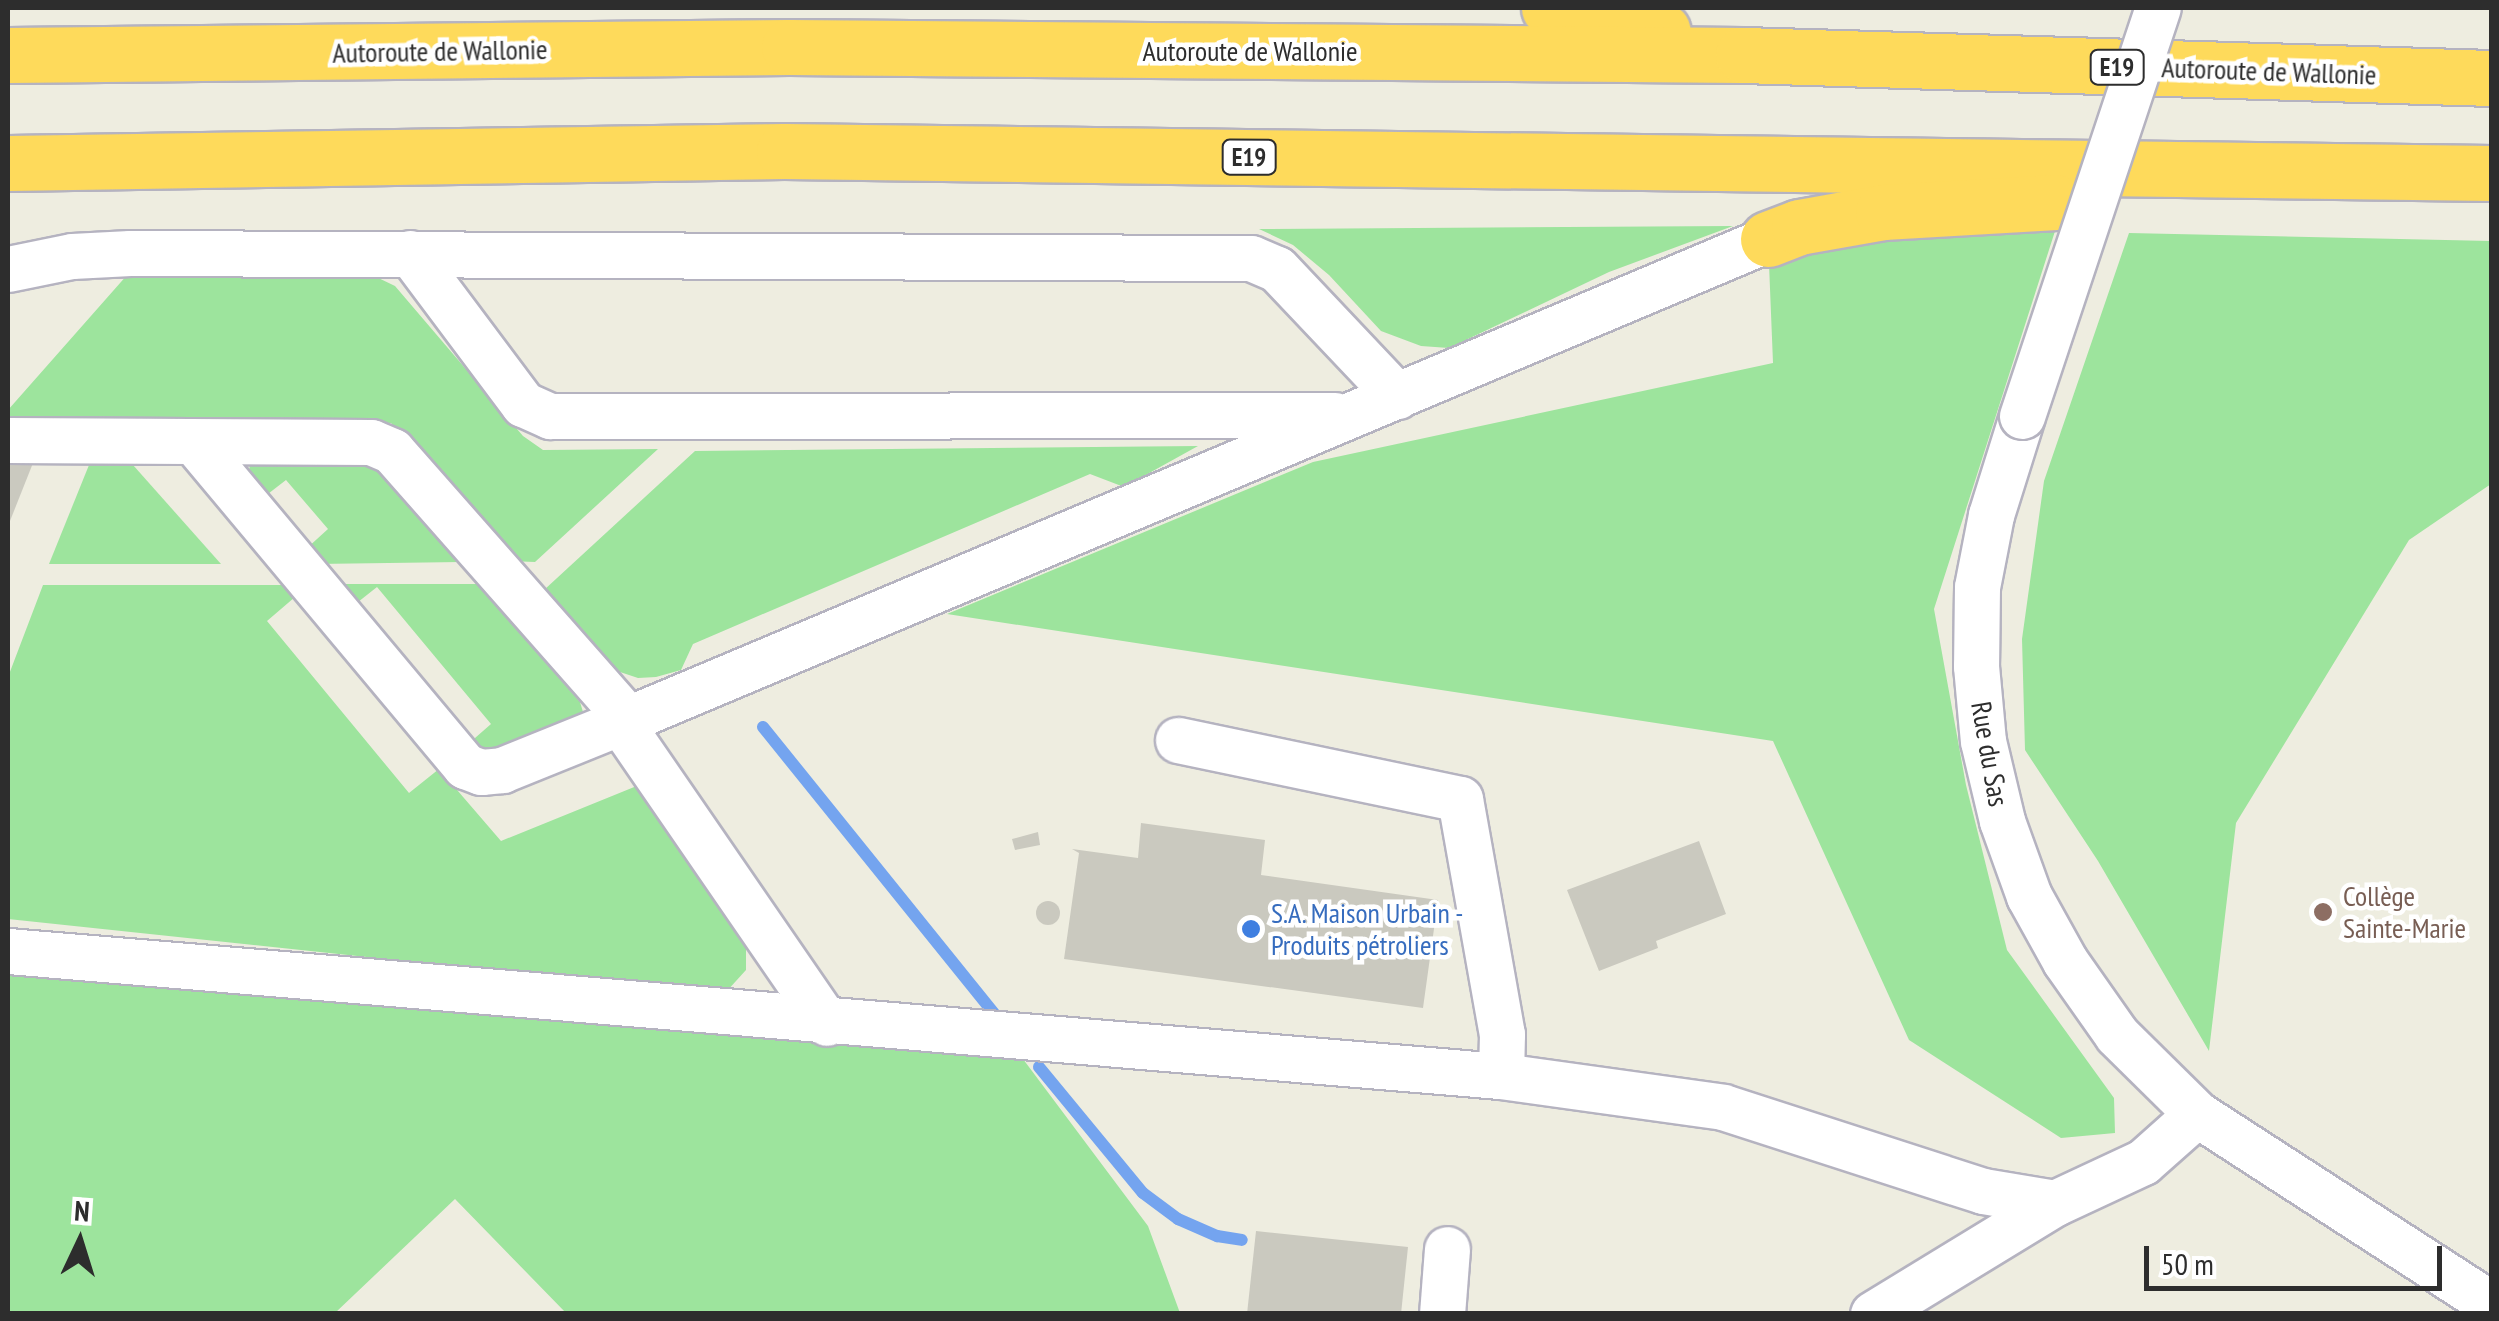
<!DOCTYPE html>
<html>
<head>
<meta charset="utf-8">
<style>
	body { margin:0 }
	#map { position:relative; width:2499px; height:1321px; overflow:hidden; background:#eeede0; font-family:"PT Sans Narrow",sans-serif }
	div>[style] { position:absolute }
	.green>* { inset:0; background:#9de49d }
	.stream>* { height:12px; margin:-6px; padding:0 6px; transform-origin:6px; border-radius:6px; background:#74a4ef }
	.building>* { inset:0; background:#cac9bf }
	.round { border-radius:50% }
	.roads { filter:drop-shadow(2px 0 #b5b3c0) drop-shadow(-2px 0 #b5b3c0) drop-shadow(0 2px #b5b3c0) drop-shadow(0 -2px #b5b3c0) }
	.minor>* { height:45px; margin:-22.5px; padding:0 22.5px; transform-origin:22.5px; border-radius:22.5px; background:#fff }
	.highway>* { height:55px; margin:-27.5px; padding:0 27.5px; transform-origin:27.5px; border-radius:27.5px; background:#feda5b }
	.bridges { filter:drop-shadow(2px 0 #b5b3c0) drop-shadow(-2px 0 #b5b3c0) drop-shadow(0 2px #b5b3c0) drop-shadow(0 -2px #b5b3c0) }
	.minor-bridge>* { height:45px; margin:-22.5px; padding:0 22.5px; transform-origin:22.5px; border-radius:22.5px; background:#fff }
	.dots>* { width:28px; height:28px; translate:-50% -50%; box-sizing:border-box; border:5px solid #fff; border-radius:50% }
	span { translate:-50% -50%; white-space:nowrap; text-align:center; line-height:1.15; -webkit-text-stroke:9px #fff; paint-order:stroke }
	.shield-label span { padding:2px 8px; background:#fff; border:2px solid; border-radius:8px; -webkit-text-stroke-width:0 }
	.shield-label { font-size:25px; color:#2d2d2d; font-weight:700 }
	.street-label { font-size:28px; color:#2d2d2d }
	.education-label { font-size:28px; color:#785e54 }
	.left { translate:0 -50%; text-align:left }
	.shop-label { font-size:28px; color:#366cbe }
	.frame { position:absolute; inset:0; border:10px solid #2d2d2d; pointer-events:none }
	.north { position:absolute; left:30px; top:1191px; width:100px; height:100px; -webkit-text-stroke:8px #fff; paint-order:stroke; rotate:4deg; font-size:28px; font-weight:700; line-height:40px; text-align:center; color:#2d2d2d }
	.north::after { content:''; display:block; margin:auto; width:35px; height:45px; background:#2d2d2d; clip-path:polygon(50% 0,100% 100%,50% 72%,0 100%) }
	.scale { position:absolute; left:2144px; top:1246px; width:298px; height:45px; box-sizing:border-box; border:5px solid #2d2d2d; border-top:0; padding-left:12px; font-size:30px; line-height:35px; white-space:nowrap; color:#2d2d2d; -webkit-text-stroke:8px #fff; paint-order:stroke }
</style>
</head>
<body>
<div id="map">
	<div class="green">
		<div style="clip-path:polygon(1733px 226px,1609px 272px,1449px 348px,1421px 346px,1381px 331px,1329px 275px,1293px 245px,1259px 229px)"></div>
		<div style="clip-path:polygon(2056px 228px,1934px 609px,1966px 785px,2007px 950px,2114px 1098px,2115px 1133px,2061px 1138px,1909px 1040px,1773px 741px,947px 614px,1313px 462px,1773px 363px,1769px 264px,1846px 241px)"></div>
		<div style="clip-path:polygon(2129px 233px,2491px 241px,2491px 484px,2409px 540px,2236px 823px,2209px 1051px,2098px 861px,2025px 750px,2022px 639px,2044px 481px)"></div>
		<div style="clip-path:polygon(368px 273px,395px 286px,523px 436px,543px 450px,658px 449px,535px 562px,509px 561px,391px 423px,8px 422px,8px 410px,128px 274px)"></div>
		<div style="clip-path:polygon(1198px 446px,1124px 487px,1090px 474px,693px 644px,681px 670px,656px 677px,638px 678px,611px 669px,544px 590px,695px 451px)"></div>
		<div style="clip-path:polygon(358px 462px,376px 467px,461px 562px,316px 564px,306px 549px,328px 529px,286px 480px,264px 497px,248px 479px,250px 464px)"></div>
		<div style="clip-path:polygon(89px 465px,133px 465px,221px 564px,49px 564px)"></div>
		<div style="clip-path:polygon(333px 584px,478px 584px,580px 702px,583px 712px,576px 720px,490px 754px,467px 745px,491px 724px,377px 587px,353px 606px)"></div>
		<div style="clip-path:polygon(43px 585px,283px 585px,295px 597px,267px 621px,409px 793px,439px 769px,501px 841px,649px 781px,746px 947px,746px 970px,726px 992px,697px 992px,8px 919px,8px 677px)"></div>
		<div style="clip-path:polygon(8px 967px,1023px 1059px,1148px 1226px,1180px 1313px,566px 1313px,455px 1199px,335px 1313px,8px 1313px)"></div>
	</div>
	<div class="stream">
		<div style="left:763px;top:727px;width:378px;rotate:51.1deg"></div>
		<div style="left:1039px;top:1067px;width:163px;rotate:50.5deg"></div>
		<div style="left:1143px;top:1193px;width:44px;rotate:36.6deg"></div>
		<div style="left:1178px;top:1219px;width:43px;rotate:23.6deg"></div>
		<div style="left:1217px;top:1236px;width:25px;rotate:9deg"></div>
	</div>
	<div class="building">
		<div style="clip-path:polygon(8px 458px,35px 458px,8px 526px)"></div>
		<div style="clip-path:polygon(1141px 823px,1265px 840px,1261px 875px,1438px 900px,1423px 1008px,1064px 959px,1079px 853px,1072px 849px,1138px 858px)"></div>
		<div style="clip-path:polygon(1038px 832px,1040px 845px,1015px 850px,1012px 839px)"></div>
		<div style="clip-path:polygon(1699px 841px,1726px 914px,1656px 941px,1658px 948px,1599px 971px,1567px 890px)"></div>
		<div class="round" style="left:1036px;top:901px;width:24px;height:24px"></div>
		<div style="clip-path:polygon(1256px 1231px,1408px 1247px,1401px 1314px,1247px 1314px)"></div>
	</div>
	<div class="roads">
		<div class="minor">
			<div style="left:410px;top:253px;width:189px;rotate:53.2deg"></div>
			<div style="left:523px;top:404px;width:30px;rotate:24deg"></div>
			<div style="left:550px;top:416px;width:785px;rotate:-0.07deg"></div>
			<div style="left:8px;top:269px;width:65px;rotate:-11.5deg"></div>
			<div style="left:72px;top:256px;width:58px;rotate:-3deg"></div>
			<div style="left:130px;top:253px;width:1121px;rotate:0.26deg"></div>
			<div style="left:1251px;top:258px;width:28px;rotate:23deg"></div>
			<div style="left:1277px;top:269px;width:175px;rotate:46.6deg"></div>
			<div style="left:2022px;top:416px;width:104px;rotate:107.4deg"></div>
			<div style="left:1991px;top:515px;width:73px;rotate:101deg"></div>
			<div style="left:1977px;top:587px;width:79px;rotate:90.7deg"></div>
			<div style="left:1976px;top:666px;width:75px;rotate:84.7deg"></div>
			<div style="left:1983px;top:741px;width:82px;rotate:76.6deg"></div>
			<div style="left:2002px;top:821px;width:80px;rotate:70.2deg"></div>
			<div style="left:2029px;top:896px;width:74px;rotate:61deg"></div>
			<div style="left:2065px;top:961px;width:90px;rotate:54.9deg"></div>
			<div style="left:2117px;top:1035px;width:112px;rotate:44.6deg"></div>
			<div style="left:2197px;top:1114px;width:351px;rotate:32.9deg"></div>
			<div style="left:8px;top:440px;width:363px;rotate:0.3deg"></div>
			<div style="left:371px;top:442px;width:23px;rotate:23deg"></div>
			<div style="left:392px;top:451px;width:357px;rotate:48.6deg"></div>
			<div style="left:628px;top:719px;width:1237px;rotate:-22.83deg"></div>
			<div style="left:195px;top:443px;width:421px;rotate:50.1deg"></div>
			<div style="left:465px;top:766px;width:17px;rotate:21deg"></div>
			<div style="left:481px;top:772px;width:21px;rotate:-5deg"></div>
			<div style="left:502px;top:770px;width:136px;rotate:-22deg"></div>
			<div style="left:620px;top:722px;width:365px;rotate:55.5deg"></div>
			<div style="left:1178px;top:740px;width:288px;rotate:11.8deg"></div>
			<div style="left:1460px;top:799px;width:239px;rotate:79.9deg"></div>
			<div style="left:1502px;top:1034px;width:42px;rotate:91.4deg"></div>
			<div style="left:8px;top:951px;width:1498px;rotate:4.79deg"></div>
			<div style="left:1501px;top:1076px;width:224px;rotate:7.9deg"></div>
			<div style="left:1723px;top:1107px;width:273px;rotate:17.9deg"></div>
			<div style="left:1983px;top:1191px;width:73px;rotate:9.5deg"></div>
			<div style="left:1442px;top:1314px;width:65px;rotate:-85.6deg"></div>
			<div style="left:1873px;top:1314px;width:213px;rotate:-31.4deg"></div>
			<div style="left:2055px;top:1203px;width:97px;rotate:-25deg"></div>
			<div style="left:2143px;top:1162px;width:72px;rotate:-41.6deg"></div>
		</div>
		<div class="highway">
			<div style="left:1549px;top:8px;width:116px;rotate:11.4deg"></div>
			<div style="left:8px;top:55px;width:781px;rotate:-0.59deg"></div>
			<div style="left:789px;top:47px;width:954px;rotate:0.48deg"></div>
			<div style="left:1743px;top:55px;width:749px;rotate:1.76deg"></div>
			<div style="left:8px;top:163px;width:776px;rotate:-0.89deg"></div>
			<div style="left:784px;top:151px;width:1708px;rotate:0.74deg"></div>
			<div style="left:1768px;top:239px;width:33px;rotate:-21deg"></div>
			<div style="left:1799px;top:227px;width:85px;rotate:-10.1deg"></div>
			<div style="left:1883px;top:212px;width:173px;rotate:-3.3deg"></div>
		</div>
	</div>
	<div class="bridges">
		<div class="minor-bridge">
			<div style="left:2022px;top:416px;width:430px;rotate:-71.6deg"></div>
		</div>
	</div>
	<div class="dots">
		<div style="left:2323px;top:912px;background:#8d6e63"></div>
		<div style="left:1251px;top:929px;background:#3f7fe0"></div>
	</div>
	<div class="shield-label">
		<span style="left:2117px;top:67px">E19</span>
		<span style="left:1249px;top:157px">E19</span>
	</div>
	<div class="street-label">
		<span style="left:440px;top:51px;rotate:-1deg">Autoroute de Wallonie</span>
		<span style="left:1250px;top:51px">Autoroute de Wallonie</span>
		<span style="left:2269px;top:71px;rotate:2deg">Autoroute de Wallonie</span>
		<span style="left:1990px;top:754px;rotate:80deg">Rue du Sas</span>
	</div>
	<div class="education-label">
		<span class="left" style="left:2343px;top:912px">Collège<br>Sainte-Marie</span>
	</div>
	<div class="shop-label">
		<span class="left" style="left:1271px;top:929px">S.A. Maison Urbain -<br>Produits pétroliers</span>
	</div>
	<div class="frame"></div>
	<div class="north">N</div>
	<div class="scale">50 m</div>
</div>
</body>
</html>
